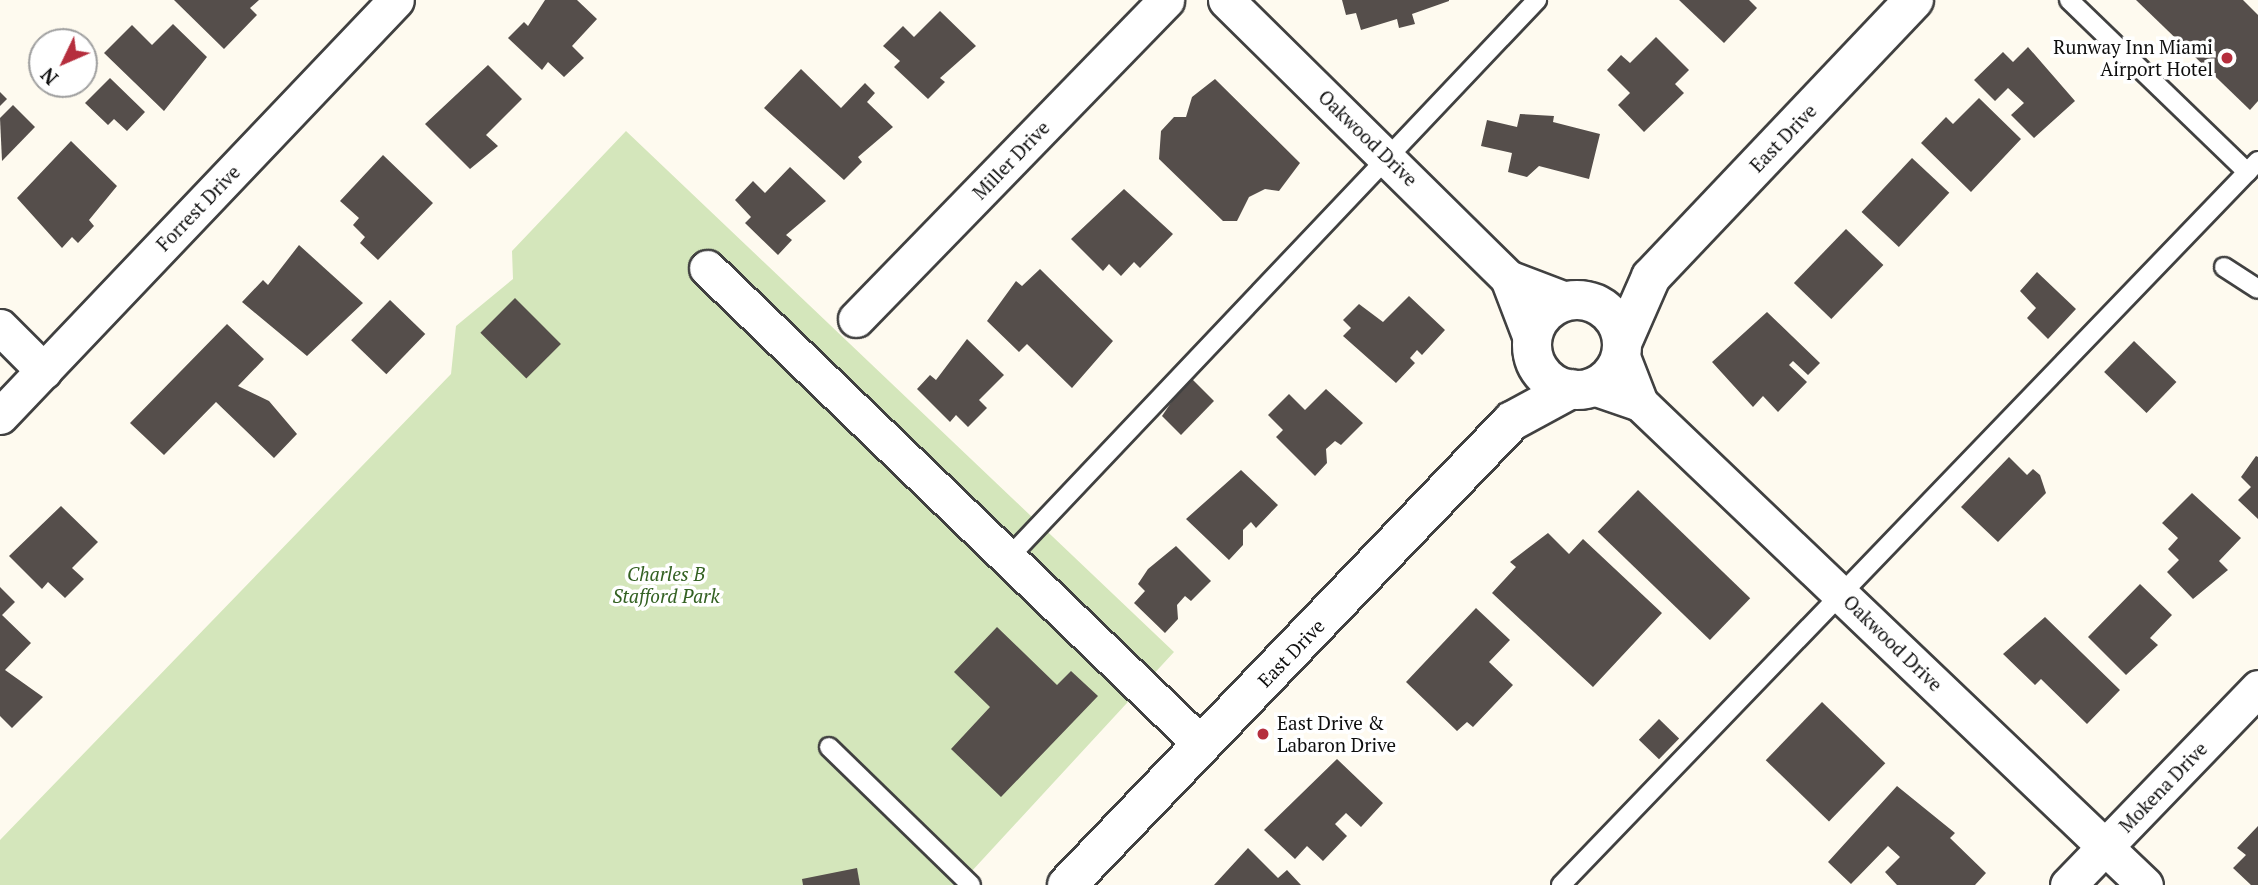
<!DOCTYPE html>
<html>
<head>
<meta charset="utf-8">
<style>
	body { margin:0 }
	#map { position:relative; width:2258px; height:885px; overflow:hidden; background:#fefaef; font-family:"PT Serif",serif }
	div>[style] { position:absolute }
	.green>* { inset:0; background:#d4e6bb }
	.building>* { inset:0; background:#554e4b; transform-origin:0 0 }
	.roads { filter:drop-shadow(2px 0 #414141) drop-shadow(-2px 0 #414141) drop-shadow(0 2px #414141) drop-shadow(0 -2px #414141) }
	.service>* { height:18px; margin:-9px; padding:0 9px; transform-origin:9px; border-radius:9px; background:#fff }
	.minor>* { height:35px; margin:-17.5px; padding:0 17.5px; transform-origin:17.5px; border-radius:17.5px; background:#fff }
	.tertiary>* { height:38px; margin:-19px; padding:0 19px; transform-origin:19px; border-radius:19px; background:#fff }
	.tertiary>.ring { margin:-19px; padding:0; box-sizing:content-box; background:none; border:38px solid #fff; border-radius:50% }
	.dots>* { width:19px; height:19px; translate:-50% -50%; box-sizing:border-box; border:4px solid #fff; border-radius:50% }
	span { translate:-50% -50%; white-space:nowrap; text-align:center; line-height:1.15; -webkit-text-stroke:7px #fff; paint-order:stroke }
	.poi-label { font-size:19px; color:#0e0e0e }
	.right { translate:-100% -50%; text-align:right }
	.left { translate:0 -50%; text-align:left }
	.street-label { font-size:19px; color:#0e0e0e }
	.park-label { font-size:19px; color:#336122; font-style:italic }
	.north { position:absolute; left:28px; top:28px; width:70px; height:70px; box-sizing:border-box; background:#fff; border:2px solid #9f9f9f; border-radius:50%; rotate:226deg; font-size:19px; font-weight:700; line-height:28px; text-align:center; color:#0e0e0e }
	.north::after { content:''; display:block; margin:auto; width:24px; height:32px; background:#b52e3d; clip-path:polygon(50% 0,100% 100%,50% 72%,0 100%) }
</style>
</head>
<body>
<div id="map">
	<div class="green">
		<div style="clip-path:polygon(626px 131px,1174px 652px,959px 885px,0 885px,0 840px,451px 374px,456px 326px,513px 279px,512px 251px)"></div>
	</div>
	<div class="building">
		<div style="clip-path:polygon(174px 0,259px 0,250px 8px,257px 15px,224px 49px)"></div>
		<div style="clip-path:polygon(545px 0,577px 0,597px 19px,572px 46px,584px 58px,564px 77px,548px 62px,542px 70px,508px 38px,524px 22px,528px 26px)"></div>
		<div style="clip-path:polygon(1342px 0,1449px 0,1449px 1px,1412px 14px,1415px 24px,1399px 28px,1397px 19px,1361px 30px,1356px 13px,1346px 15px)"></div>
		<div style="clip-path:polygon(1679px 0,1749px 0,1757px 8px,1724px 43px)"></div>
		<div style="clip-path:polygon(2136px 0,2243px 0,2258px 15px,2258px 101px,2250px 110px)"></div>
		<div style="clip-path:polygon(940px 11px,976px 46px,940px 78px,945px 82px,928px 99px,894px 67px,900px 61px,883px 46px,903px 26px,914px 37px)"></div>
		<div style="clip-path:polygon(173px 24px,207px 57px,164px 111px,104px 53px,132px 25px,152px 45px)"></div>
		<div style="clip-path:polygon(1656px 37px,1689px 70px,1675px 84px,1684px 93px,1644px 132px,1618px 105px,1630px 93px,1607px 70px,1621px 55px,1630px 63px)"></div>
		<div style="clip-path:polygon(2028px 47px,2075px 101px,2034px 138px,2011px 115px,2024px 103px,2008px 88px,1995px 101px,1974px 80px,2003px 52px,2013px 62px)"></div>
		<div style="clip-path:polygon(488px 65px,522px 99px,486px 135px,498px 146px,470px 169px,425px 124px)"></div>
		<div style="clip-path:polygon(801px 69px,841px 108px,865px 83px,875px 93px,867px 102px,893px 127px,858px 157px,862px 162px,844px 180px,764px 108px)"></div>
		<div style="clip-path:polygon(110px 78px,145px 112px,127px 131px,114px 119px,108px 125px,85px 103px)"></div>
		<div style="clip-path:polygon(1215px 79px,1300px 163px,1279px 191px,1265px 189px,1249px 197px,1237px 221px,1223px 221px,1159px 159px,1161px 131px,1174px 117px,1186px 117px,1192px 97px)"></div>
		<div style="clip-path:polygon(0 92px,7px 99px,0 106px)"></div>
		<div style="clip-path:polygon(1979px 98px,2021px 139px,1971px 192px,1921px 143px,1946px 117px,1953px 124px)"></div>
		<div style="clip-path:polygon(13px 105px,35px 127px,2px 161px,0 118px)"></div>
		<div style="clip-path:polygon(1520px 114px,1554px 116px,1553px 122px,1600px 134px,1589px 179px,1539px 166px,1527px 177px,1508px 172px,1512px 153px,1481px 146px,1487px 120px,1517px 127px)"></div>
		<div style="clip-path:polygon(71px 141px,117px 186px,89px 220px,94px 226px,78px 243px,72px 237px,62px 248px,17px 198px)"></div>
		<div style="clip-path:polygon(383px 155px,433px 203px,378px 260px,360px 243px,365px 237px,353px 225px,359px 218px,340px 201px)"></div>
		<div style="left:1912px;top:158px;width:51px;height:74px;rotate:43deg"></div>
		<div style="clip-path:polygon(790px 167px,826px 201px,786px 235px,792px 240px,778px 255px,745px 223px,751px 217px,735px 200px,753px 181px,765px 193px)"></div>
		<div style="clip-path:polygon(1124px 189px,1173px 234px,1140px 268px,1134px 262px,1121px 276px,1109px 264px,1103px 271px,1071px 239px)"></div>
		<div style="left:1846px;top:229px;width:52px;height:75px;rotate:44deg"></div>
		<div style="clip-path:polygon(299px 245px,363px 303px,307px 356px,242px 302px,263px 280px,268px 285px)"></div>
		<div style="clip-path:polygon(1040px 269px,1113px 341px,1072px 388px,1027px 344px,1019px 352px,987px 321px,1016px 281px,1022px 286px)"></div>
		<div style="clip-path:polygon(2037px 272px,2076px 309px,2048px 339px,2027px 318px,2036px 308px,2020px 291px)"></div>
		<div style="clip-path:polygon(1409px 296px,1445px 330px,1422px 355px,1417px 350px,1410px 358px,1415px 363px,1396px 383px,1343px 336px,1351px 328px,1343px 320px,1359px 304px,1383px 322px)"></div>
		<div style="left:515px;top:298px;width:65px;height:49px;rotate:45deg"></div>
		<div style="left:390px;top:300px;width:49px;height:56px;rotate:44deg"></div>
		<div style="clip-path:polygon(1767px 312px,1820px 363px,1808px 375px,1793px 361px,1789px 365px,1807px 382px,1778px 412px,1763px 396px,1753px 407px,1712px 362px)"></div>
		<div style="clip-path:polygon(227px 324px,264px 359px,238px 386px,269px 401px,297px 434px,274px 458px,216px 402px,164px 455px,130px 423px)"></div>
		<div style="clip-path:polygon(967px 339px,1004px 375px,979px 400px,987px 408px,968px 427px,956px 415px,950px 422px,917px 389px,930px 375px,936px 380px)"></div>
		<div style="left:2134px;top:341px;width:59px;height:43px;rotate:44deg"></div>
		<div style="clip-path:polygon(1189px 376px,1214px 401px,1181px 435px,1162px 416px)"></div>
		<div style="clip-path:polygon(1326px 389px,1363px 423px,1341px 445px,1335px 441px,1326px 449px,1327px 463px,1315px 476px,1276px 437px,1283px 430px,1268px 415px,1289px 394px,1305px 410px)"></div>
		<div style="clip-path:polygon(2256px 456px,2258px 457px,2258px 519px,2238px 500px,2251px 487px,2241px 477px)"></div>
		<div style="clip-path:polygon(2009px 457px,2027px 475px,2033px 469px,2040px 475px,2046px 493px,1998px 542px,1961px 507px)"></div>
		<div style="clip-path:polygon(1241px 470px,1278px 505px,1256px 528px,1251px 522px,1243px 530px,1243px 545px,1229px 560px,1186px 519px)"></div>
		<div style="left:1638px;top:490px;width:156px;height:58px;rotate:44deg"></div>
		<div style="clip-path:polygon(2192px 493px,2241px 538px,2219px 561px,2228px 570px,2193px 599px,2167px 572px,2179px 560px,2168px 549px,2178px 538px,2162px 523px)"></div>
		<div style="clip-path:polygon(61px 506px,98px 542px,72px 568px,84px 579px,65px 598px,48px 582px,42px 589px,9px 556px)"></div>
		<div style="clip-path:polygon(1548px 533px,1569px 554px,1583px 539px,1662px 613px,1593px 687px,1492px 593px,1516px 567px,1510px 562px)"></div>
		<div style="clip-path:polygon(1176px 546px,1211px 581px,1191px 601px,1185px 596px,1177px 605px,1178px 619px,1165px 633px,1134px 603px,1145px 591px,1138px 584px,1148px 569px)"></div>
		<div style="clip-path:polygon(2140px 584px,2172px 615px,2150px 638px,2158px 645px,2126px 675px,2088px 637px)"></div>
		<div style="clip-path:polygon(0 587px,15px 602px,2px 615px,31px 643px,5px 670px,43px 697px,12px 728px,0 716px)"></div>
		<div style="clip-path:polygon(1476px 608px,1510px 640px,1489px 662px,1513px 685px,1473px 727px,1467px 722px,1457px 731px,1406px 682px)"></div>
		<div style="clip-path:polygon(2045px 617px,2120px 690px,2087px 724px,2041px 679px,2035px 685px,2003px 654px)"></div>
		<div style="clip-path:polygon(997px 627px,1057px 685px,1071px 671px,1098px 696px,1001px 797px,951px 749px,990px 707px,954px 672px)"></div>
		<div style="left:1822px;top:702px;width:88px;height:81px;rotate:44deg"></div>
		<div style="left:1659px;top:719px;width:28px;height:29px;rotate:44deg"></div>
		<div style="clip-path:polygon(1337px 759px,1383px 803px,1361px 827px,1346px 813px,1335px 824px,1347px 836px,1323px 861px,1307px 846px,1295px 859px,1264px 830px)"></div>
		<div style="clip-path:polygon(1897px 786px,1955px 833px,1950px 838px,1986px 873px,1975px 885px,1897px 885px,1885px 872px,1900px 857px,1888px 846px,1851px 884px,1828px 862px)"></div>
		<div style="clip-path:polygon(2258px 826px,2258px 885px,2251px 885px,2233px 868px,2246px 855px,2237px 848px)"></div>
		<div style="clip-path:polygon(1248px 848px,1278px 878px,1287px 870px,1301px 885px,1214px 885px)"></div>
		<div style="clip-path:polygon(857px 868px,860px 885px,803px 885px,802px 879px)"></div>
	</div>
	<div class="roads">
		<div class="service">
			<div style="left:2069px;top:0;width:248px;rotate:44deg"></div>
			<div style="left:2224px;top:267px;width:40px;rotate:32.9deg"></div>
			<div style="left:1011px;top:555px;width:765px;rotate:-46.54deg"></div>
			<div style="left:829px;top:747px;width:198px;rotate:44.2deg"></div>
			<div style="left:1561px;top:885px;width:1005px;rotate:-46.09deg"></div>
		</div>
		<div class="minor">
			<div style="left:1226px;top:0;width:396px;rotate:44.6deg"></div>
			<div style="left:1508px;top:278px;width:67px;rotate:69.1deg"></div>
			<div style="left:707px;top:268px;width:686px;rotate:43.94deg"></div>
			<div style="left:1508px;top:278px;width:64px;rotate:21deg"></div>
			<div style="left:856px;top:319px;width:445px;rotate:-45.8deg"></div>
			<div style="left:0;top:327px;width:62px;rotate:45deg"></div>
			<div style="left:1621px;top:354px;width:53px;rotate:68.8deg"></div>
			<div style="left:1593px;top:387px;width:50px;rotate:18.8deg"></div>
			<div style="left:1640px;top:403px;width:698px;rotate:43.67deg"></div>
			<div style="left:0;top:416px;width:574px;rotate:-46.41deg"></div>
			<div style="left:2068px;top:885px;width:274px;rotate:-46deg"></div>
		</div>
		<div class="tertiary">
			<div class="ring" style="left:1532px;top:300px;width:52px;height:52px"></div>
			<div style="left:1622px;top:343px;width:72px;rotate:-66.3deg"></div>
			<div style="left:1651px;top:277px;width:382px;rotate:-46.5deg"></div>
			<div style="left:1067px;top:885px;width:643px;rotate:-46.2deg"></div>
			<div style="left:1512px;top:421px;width:67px;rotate:-28.5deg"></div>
		</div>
	</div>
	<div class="dots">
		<div style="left:2227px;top:58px;background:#b52e3d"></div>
		<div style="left:1263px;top:734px;background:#b52e3d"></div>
	</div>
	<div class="poi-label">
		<span class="right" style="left:2213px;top:58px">Runway Inn Miami<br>Airport Hotel</span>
		<span class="left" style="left:1277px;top:734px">East Drive &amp;<br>Labaron Drive</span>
	</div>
	<div class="street-label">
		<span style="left:1368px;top:138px;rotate:44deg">Oakwood Drive</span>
		<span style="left:1783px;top:138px;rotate:-46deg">East Drive</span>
		<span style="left:1011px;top:160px;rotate:-46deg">Miller Drive</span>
		<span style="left:198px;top:208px;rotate:-46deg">Forrest Drive</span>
		<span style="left:1893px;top:643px;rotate:44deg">Oakwood Drive</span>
		<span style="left:1291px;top:653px;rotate:-46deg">East Drive</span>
		<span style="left:2163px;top:787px;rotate:-46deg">Mokena Drive</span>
	</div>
	<div class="park-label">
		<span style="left:666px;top:585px">Charles B<br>Stafford Park</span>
	</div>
	<div class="north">N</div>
</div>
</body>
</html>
